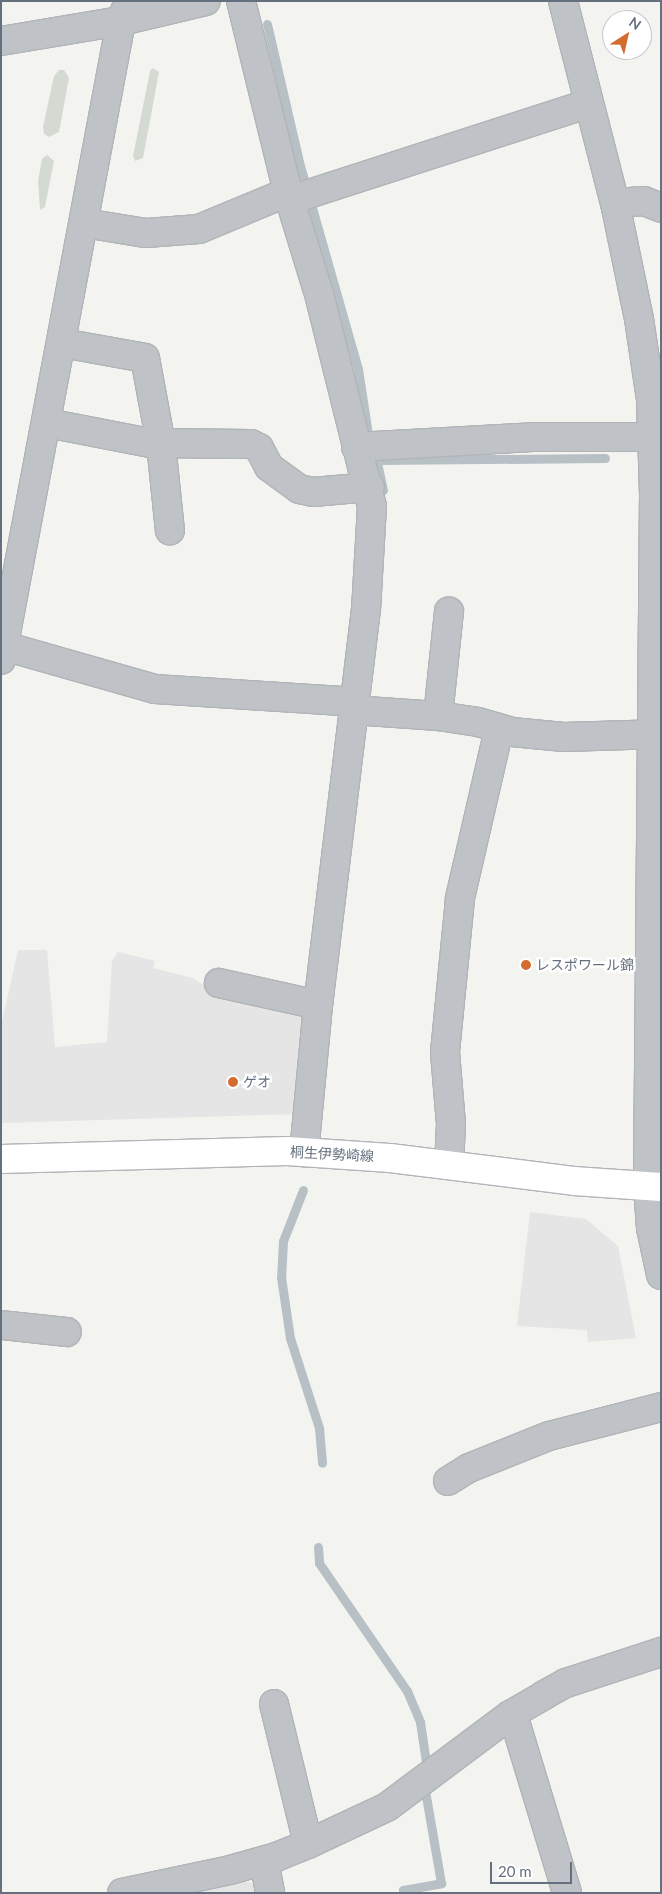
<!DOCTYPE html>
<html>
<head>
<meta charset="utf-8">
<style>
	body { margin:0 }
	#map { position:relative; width:662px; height:1894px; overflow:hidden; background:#f3f4f0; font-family:Lato,"Noto Sans JP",sans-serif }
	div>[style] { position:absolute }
	.built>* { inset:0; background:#e4e5e4 }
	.green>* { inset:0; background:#d4dad2 }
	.stream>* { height:9px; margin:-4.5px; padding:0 4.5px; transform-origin:4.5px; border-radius:4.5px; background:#b7c0c5 }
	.roads { filter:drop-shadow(1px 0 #b1b4b8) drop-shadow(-1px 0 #b1b4b8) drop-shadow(0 1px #b1b4b8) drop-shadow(0 -1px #b1b4b8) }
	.minor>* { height:28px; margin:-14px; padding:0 14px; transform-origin:14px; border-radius:14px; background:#bfc2c6 }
	.major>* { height:28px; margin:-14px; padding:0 14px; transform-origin:14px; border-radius:14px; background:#fff }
	.dots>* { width:14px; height:14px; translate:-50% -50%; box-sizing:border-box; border:2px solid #fff; border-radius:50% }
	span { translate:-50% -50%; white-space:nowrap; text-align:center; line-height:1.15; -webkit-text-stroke:5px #fff; paint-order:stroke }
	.poi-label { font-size:14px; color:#65707f }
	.left { translate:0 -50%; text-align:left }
	.street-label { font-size:14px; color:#65707f }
	.frame { position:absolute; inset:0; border:2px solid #65707f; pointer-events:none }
	.north { position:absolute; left:602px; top:10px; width:50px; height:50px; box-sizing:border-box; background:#fff; border:1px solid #c1c6cc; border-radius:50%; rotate:35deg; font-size:14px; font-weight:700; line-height:20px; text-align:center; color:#65707f }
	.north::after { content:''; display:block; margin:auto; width:18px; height:22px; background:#d46c30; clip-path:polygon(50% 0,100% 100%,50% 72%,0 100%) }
	.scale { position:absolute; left:490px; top:1862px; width:82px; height:22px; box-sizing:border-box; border:2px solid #65707f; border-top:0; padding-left:6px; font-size:15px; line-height:18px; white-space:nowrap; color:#65707f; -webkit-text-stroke:4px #fff; paint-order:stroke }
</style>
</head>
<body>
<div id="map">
	<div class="built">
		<div style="clip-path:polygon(18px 950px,47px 950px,55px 1047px,107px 1042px,112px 961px,118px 952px,155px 961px,153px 968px,192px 978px,207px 987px,310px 1010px,298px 1114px,1px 1123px,1px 1026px)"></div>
		<div style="clip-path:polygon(530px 1212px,586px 1219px,618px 1246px,636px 1338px,588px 1342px,587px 1330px,517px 1326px)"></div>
		<div style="clip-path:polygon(233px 1877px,257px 1885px,258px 1893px,160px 1893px)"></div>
	</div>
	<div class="green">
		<div style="clip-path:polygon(153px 68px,159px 72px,143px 158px,135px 161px,133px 156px,150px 71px)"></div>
		<div style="clip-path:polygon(59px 70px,64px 70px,69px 78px,59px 132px,49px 137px,44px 134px,43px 127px,54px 76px)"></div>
		<div style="clip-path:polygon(47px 155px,54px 161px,45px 207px,40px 210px,38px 181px,42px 159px)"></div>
	</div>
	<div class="stream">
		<div style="left:267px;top:24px;width:142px;rotate:76.9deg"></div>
		<div style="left:299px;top:162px;width:215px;rotate:74.1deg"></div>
		<div style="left:358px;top:369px;width:66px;rotate:81.3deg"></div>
		<div style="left:374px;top:449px;width:42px;rotate:77.6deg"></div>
		<div style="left:379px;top:460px;width:226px;rotate:-0.5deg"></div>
		<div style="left:303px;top:1190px;width:55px;rotate:111.4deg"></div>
		<div style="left:283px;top:1241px;width:36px;rotate:93deg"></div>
		<div style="left:281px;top:1277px;width:62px;rotate:81.6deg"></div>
		<div style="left:290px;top:1338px;width:95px;rotate:72.1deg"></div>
		<div style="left:319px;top:1428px;width:35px;rotate:85deg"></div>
		<div style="left:318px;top:1547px;width:16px;rotate:86deg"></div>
		<div style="left:319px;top:1563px;width:155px;rotate:55.5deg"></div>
		<div style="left:407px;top:1691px;width:34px;rotate:67deg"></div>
		<div style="left:420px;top:1722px;width:40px;rotate:81.5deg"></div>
		<div style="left:403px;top:1893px;width:3px;rotate:-90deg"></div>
		<div style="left:403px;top:1890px;width:39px;rotate:-10deg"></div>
		<div style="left:441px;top:1883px;width:94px;rotate:-99.8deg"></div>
	</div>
	<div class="roads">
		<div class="minor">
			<div style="left:241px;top:1px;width:205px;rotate:76.2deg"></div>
			<div style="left:290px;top:200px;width:98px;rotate:72.9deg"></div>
			<div style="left:319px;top:294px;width:219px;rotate:76deg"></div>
			<div style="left:372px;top:506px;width:103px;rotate:93.3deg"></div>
			<div style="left:366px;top:609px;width:399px;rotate:96.9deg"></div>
			<div style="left:318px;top:1005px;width:148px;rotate:95.4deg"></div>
			<div style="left:563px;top:1px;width:209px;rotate:75.6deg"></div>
			<div style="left:615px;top:203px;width:118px;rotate:78.3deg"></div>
			<div style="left:639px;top:319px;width:81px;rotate:81.5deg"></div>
			<div style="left:651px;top:399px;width:95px;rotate:88.2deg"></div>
			<div style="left:654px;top:494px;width:692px;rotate:90.5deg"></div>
			<div style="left:648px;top:1186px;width:42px;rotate:85.9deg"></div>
			<div style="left:651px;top:1228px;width:48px;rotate:78deg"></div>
			<div style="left:1px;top:41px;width:122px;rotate:-9.5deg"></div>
			<div style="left:121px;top:21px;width:87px;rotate:-13.2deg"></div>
			<div style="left:290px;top:200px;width:313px;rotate:-17.9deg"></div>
			<div style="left:615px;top:203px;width:29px;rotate:-4deg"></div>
			<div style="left:644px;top:201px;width:18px;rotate:22deg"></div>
			<div style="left:84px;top:223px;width:63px;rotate:9.2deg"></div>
			<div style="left:146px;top:233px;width:53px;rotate:-4.3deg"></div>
			<div style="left:199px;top:229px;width:96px;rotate:-22.6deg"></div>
			<div style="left:62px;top:343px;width:84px;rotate:10.2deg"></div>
			<div style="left:145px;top:358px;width:87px;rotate:79.5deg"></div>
			<div style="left:161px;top:444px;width:87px;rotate:84.1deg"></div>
			<div style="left:47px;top:423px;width:105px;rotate:11deg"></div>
			<div style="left:150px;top:443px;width:101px;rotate:0.6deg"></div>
			<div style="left:251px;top:444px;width:9px;rotate:27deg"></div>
			<div style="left:259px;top:448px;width:21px;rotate:62deg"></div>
			<div style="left:269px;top:467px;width:37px;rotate:36deg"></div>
			<div style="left:299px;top:489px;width:14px;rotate:12deg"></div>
			<div style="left:313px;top:492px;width:57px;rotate:-5deg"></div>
			<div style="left:356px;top:447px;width:181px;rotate:-3.2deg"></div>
			<div style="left:537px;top:437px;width:124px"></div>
			<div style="left:4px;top:646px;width:157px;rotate:15.9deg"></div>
			<div style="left:155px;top:689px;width:199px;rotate:3.7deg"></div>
			<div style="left:1px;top:660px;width:650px;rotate:-79.36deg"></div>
			<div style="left:121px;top:21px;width:22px;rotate:-68deg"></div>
			<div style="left:353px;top:710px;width:85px;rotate:4deg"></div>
			<div style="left:438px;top:716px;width:40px;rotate:8.5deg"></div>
			<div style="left:478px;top:722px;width:35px;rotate:16deg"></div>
			<div style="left:512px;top:732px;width:52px;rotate:5.5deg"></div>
			<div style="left:564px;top:737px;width:97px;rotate:-1.8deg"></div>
			<div style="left:438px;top:716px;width:105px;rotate:-84deg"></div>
			<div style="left:219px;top:983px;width:101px;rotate:12.5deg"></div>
			<div style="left:449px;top:1165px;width:41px;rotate:-87.2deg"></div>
			<div style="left:451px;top:1124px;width:72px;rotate:-94.8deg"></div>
			<div style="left:445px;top:1052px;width:155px;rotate:-84.4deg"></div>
			<div style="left:460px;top:898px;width:173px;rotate:-77deg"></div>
			<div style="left:1px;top:1325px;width:66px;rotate:6.1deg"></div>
			<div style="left:448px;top:1481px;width:25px;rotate:-32deg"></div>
			<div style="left:469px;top:1468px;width:86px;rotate:-21.8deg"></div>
			<div style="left:549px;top:1436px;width:116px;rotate:-14.5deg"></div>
			<div style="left:274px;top:1704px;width:144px;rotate:76.3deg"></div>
			<div style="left:510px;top:1715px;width:15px;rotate:62deg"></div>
			<div style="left:517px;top:1728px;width:172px;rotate:73.1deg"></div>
			<div style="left:264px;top:1861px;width:33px;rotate:79deg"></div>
			<div style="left:122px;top:1893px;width:110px;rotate:-12deg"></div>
			<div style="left:230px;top:1870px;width:48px;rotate:-15.8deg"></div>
			<div style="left:276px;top:1857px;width:35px;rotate:-22deg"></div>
			<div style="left:308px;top:1844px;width:87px;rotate:-25.1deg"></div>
			<div style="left:387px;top:1807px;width:154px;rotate:-36.8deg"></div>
			<div style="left:510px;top:1715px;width:39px;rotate:-30deg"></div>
			<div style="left:544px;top:1695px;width:25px;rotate:-29deg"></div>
			<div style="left:566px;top:1683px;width:100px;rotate:-18.1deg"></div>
		</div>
		<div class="major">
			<div style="left:1px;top:1159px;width:286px;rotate:-1.6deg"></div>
			<div style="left:287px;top:1151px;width:103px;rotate:3.9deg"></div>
			<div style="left:390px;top:1158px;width:185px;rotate:7.1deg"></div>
			<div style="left:574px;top:1181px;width:87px;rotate:3.9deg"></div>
		</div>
	</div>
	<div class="dots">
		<div style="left:526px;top:965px;background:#d46c30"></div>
		<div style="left:233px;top:1082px;background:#d46c30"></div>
	</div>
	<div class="poi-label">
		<span class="left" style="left:536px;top:965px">レスポワール錦</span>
		<span class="left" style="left:243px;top:1082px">ゲオ</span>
	</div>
	<div class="street-label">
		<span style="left:332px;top:1154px;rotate:3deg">桐生伊勢崎線</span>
	</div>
	<div class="frame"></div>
	<div class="north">N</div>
	<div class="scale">20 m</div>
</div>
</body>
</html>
